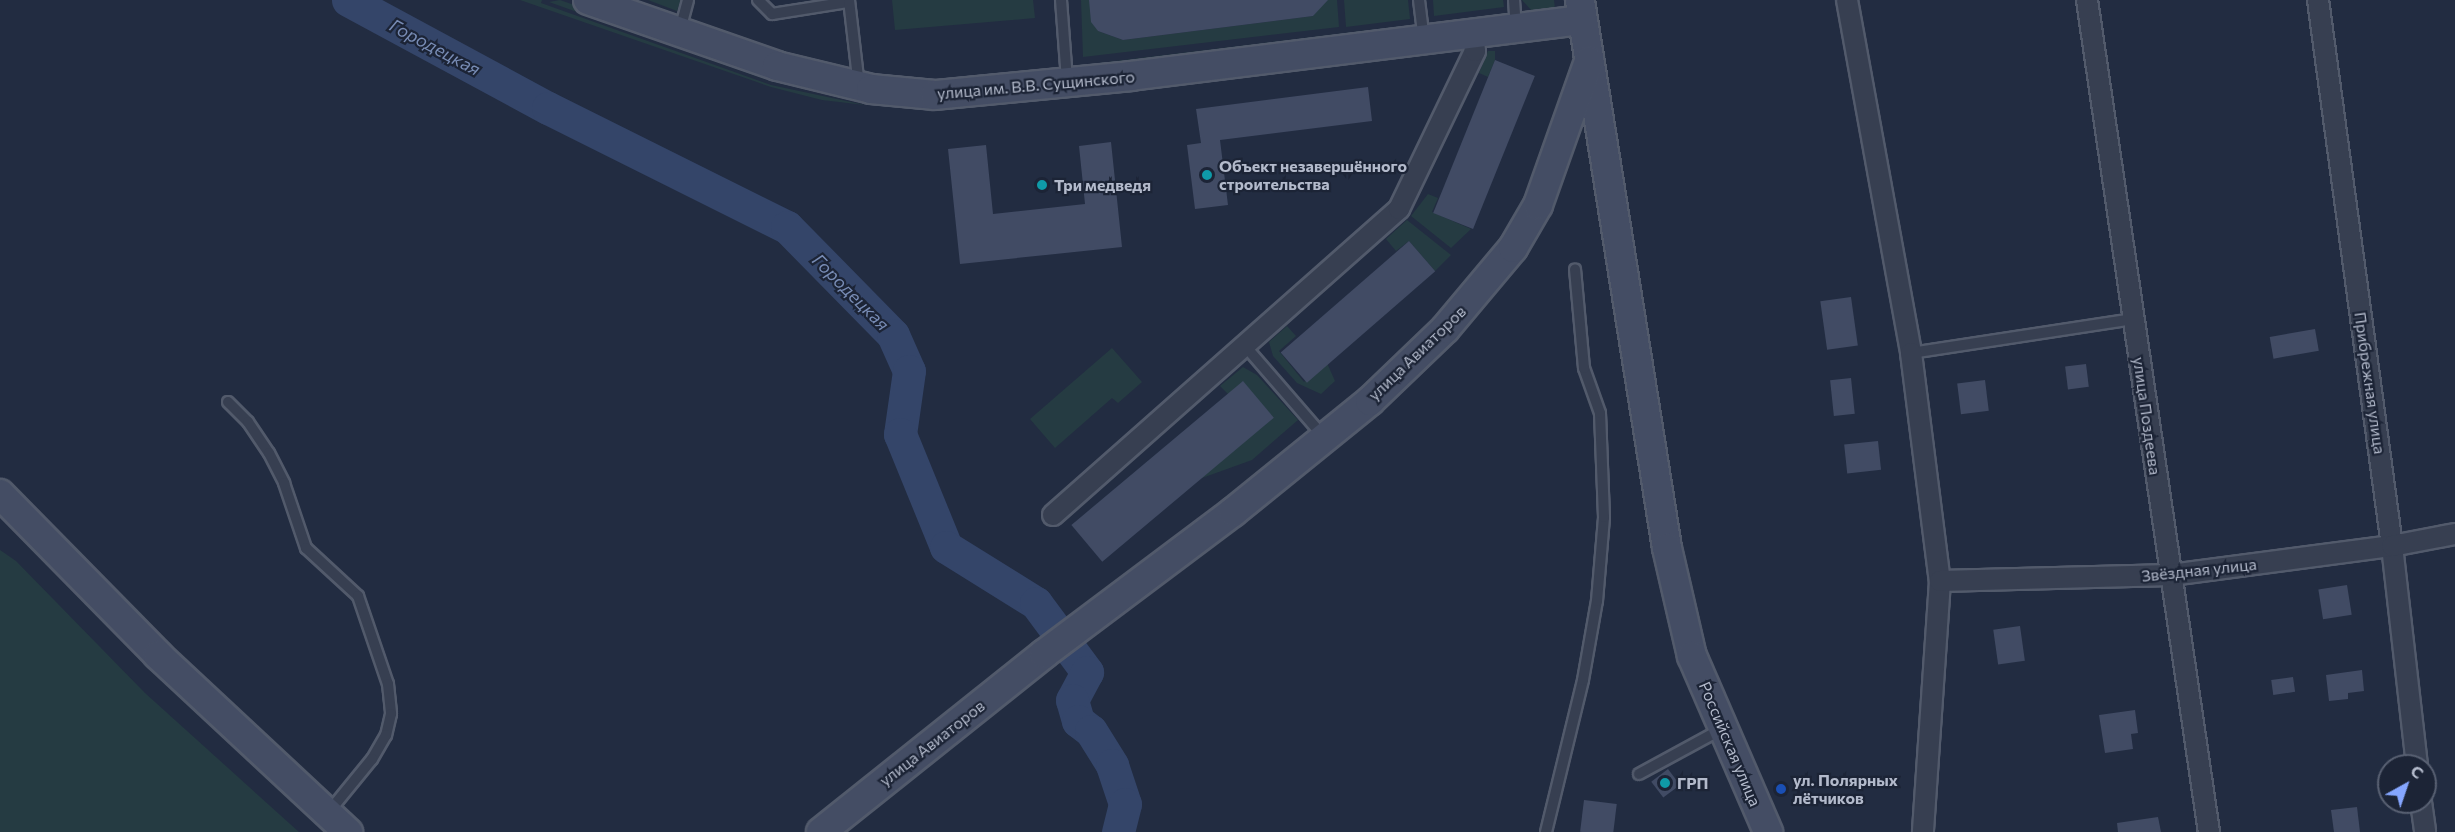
<!DOCTYPE html>
<html>
<head>
<meta charset="utf-8">
<style>
	body { margin:0 }
	#map { position:relative; width:2455px; height:832px; overflow:hidden; background:#222c41; font-family:Commissioner,sans-serif }
	div>[style] { position:absolute }
	.green>* { inset:0; background:#253b42 }
	.river>* { height:33px; margin:-16.5px; padding:0 16.5px; transform-origin:16.5px; border-radius:16.5px; background:#344569 }
	.building>* { inset:0; background:#414b64; transform-origin:0 0 }
	.roads { filter:drop-shadow(2px 0 #525a6b) drop-shadow(-2px 0 #525a6b) drop-shadow(0 2px #525a6b) drop-shadow(0 -2px #525a6b) }
	.lane>* { height:10px; margin:-5px; padding:0 5px; transform-origin:5px; border-radius:5px; background:#373f51 }
	.street>* { height:20px; margin:-10px; padding:0 10px; transform-origin:10px; border-radius:10px; background:#373f51 }
	.secondary>* { height:28px; margin:-14px; padding:0 14px; transform-origin:14px; border-radius:14px; background:#444d64 }
	.dots>* { width:16px; height:16px; translate:-50% -50%; box-sizing:border-box; border:3px solid #1c2436; border-radius:50% }
	span { translate:-50% -50%; white-space:nowrap; text-align:center; line-height:1.15; -webkit-text-stroke:4.5px #1c2436; paint-order:stroke }
	.street-label { font-size:16px; color:#b3bacb }
	.poi-label { font-size:16px; color:#b3bacb; font-weight:700 }
	.left { translate:0 -50%; text-align:left }
	.water-label { font-size:18px; color:#788cb5; font-style:italic }
	.north { position:absolute; left:2377px; top:754px; width:60px; height:60px; box-sizing:border-box; background:#1c2436; border:2px solid #586072; border-radius:50%; rotate:40deg; font-size:16px; font-weight:700; line-height:24px; text-align:center; color:#b3bacb }
	.north::after { content:''; display:block; margin:auto; width:21px; height:27px; background:#85a6ff; clip-path:polygon(50% 0,100% 100%,50% 72%,0 100%) }
</style>
</head>
<body>
<div id="map">
	<div class="green">
		<div style="clip-path:polygon(520px 0,542px 0,541px 3px,771px 85px,865px 105px,822px 100px,771px 87px)"></div>
		<div style="clip-path:polygon(560px 0,767px 73px,765px 79px,549px 2px)"></div>
		<div style="clip-path:polygon(648px 0,681px 0,677px 11px)"></div>
		<div style="clip-path:polygon(892px 0,1033px 0,1035px 18px,895px 30px)"></div>
		<div style="clip-path:polygon(1081px 0,1089px 0,1098px 31px,1123px 40px,1313px 16px,1322px 0,1337px 0,1339px 27px,1083px 57px)"></div>
		<div style="clip-path:polygon(1344px 0,1408px 0,1410px 19px,1346px 27px)"></div>
		<div style="clip-path:polygon(1433px 0,1503px 0,1504px 7px,1434px 16px)"></div>
		<div style="clip-path:polygon(1522px 0,1554px 0,1555px 9px,1532px 11px)"></div>
		<div style="clip-path:polygon(1507px 13px,1505px 17px,1433px 26px,1431px 23px)"></div>
		<div style="clip-path:polygon(1410px 25px,1079px 69px,1075px 66px)"></div>
		<div style="clip-path:polygon(1488px 51px,1495px 51px,1495px 60px,1488px 77px,1479px 73px)"></div>
		<div style="clip-path:polygon(1428px 194px,1438px 198px,1432px 212px,1471px 229px,1451px 248px,1411px 216px)"></div>
		<div style="clip-path:polygon(1407px 220px,1451px 255px,1435px 271px,1409px 241px,1396px 251px,1386px 239px)"></div>
		<div style="clip-path:polygon(1287px 326px,1296px 336px,1279px 351px,1304px 382px,1327px 363px,1335px 381px,1321px 394px,1297px 383px,1273px 356px,1269px 342px)"></div>
		<div style="clip-path:polygon(1112px 348px,1142px 382px,1118px 403px,1112px 398px,1055px 448px,1030px 419px)"></div>
		<div style="clip-path:polygon(1243px 367px,1257px 375px,1298px 420px,1252px 460px,1202px 478px,1228px 394px,1220px 386px)"></div>
		<div style="clip-path:polygon(0 550px,16px 561px,145px 693px,299px 832px,0 832px)"></div>
	</div>
	<div class="river">
		<div style="left:348px;top:0;width:227px;rotate:28.4deg"></div>
		<div style="left:548px;top:108px;width:267px;rotate:26.5deg"></div>
		<div style="left:787px;top:227px;width:151px;rotate:45.5deg"></div>
		<div style="left:893px;top:335px;width:39px;rotate:66deg"></div>
		<div style="left:909px;top:371px;width:64px;rotate:98.1deg"></div>
		<div style="left:900px;top:434px;width:122px;rotate:67.8deg"></div>
		<div style="left:946px;top:547px;width:106px;rotate:31.9deg"></div>
		<div style="left:1036px;top:603px;width:86px;rotate:53.5deg"></div>
		<div style="left:1087px;top:672px;width:32px;rotate:118deg"></div>
		<div style="left:1072px;top:700px;width:22px;rotate:74deg"></div>
		<div style="left:1078px;top:721px;width:16px;rotate:38deg"></div>
		<div style="left:1091px;top:731px;width:40px;rotate:58deg"></div>
		<div style="left:1112px;top:765px;width:41px;rotate:71.6deg"></div>
		<div style="left:1125px;top:804px;width:29px;rotate:104deg"></div>
	</div>
	<div class="building">
		<div style="clip-path:polygon(1089px 0,1328px 0,1313px 16px,1123px 40px,1098px 31px,1091px 22px)"></div>
		<div style="left:1495px;top:60px;width:43px;height:165px;rotate:22deg"></div>
		<div style="clip-path:polygon(1368px 87px,1372px 121px,1220px 140px,1228px 205px,1195px 209px,1187px 145px,1201px 143px,1196px 109px)"></div>
		<div style="clip-path:polygon(1111px 142px,1122px 247px,960px 264px,948px 149px,986px 145px,993px 214px,1085px 204px,1079px 146px)"></div>
		<div style="left:1409px;top:241px;width:40px;height:170px;rotate:49deg"></div>
		<div style="left:1851px;top:297px;width:49px;height:31px;rotate:82deg"></div>
		<div style="left:2315px;top:329px;width:22px;height:46px;rotate:80deg"></div>
		<div style="left:2086px;top:364px;width:23px;height:21px;rotate:83deg"></div>
		<div style="left:1851px;top:378px;width:36px;height:21px;rotate:84deg"></div>
		<div style="left:1985px;top:380px;width:31px;height:28px;rotate:83deg"></div>
		<div style="left:1243px;top:381px;width:48px;height:224px;rotate:50deg"></div>
		<div style="left:1878px;top:441px;width:29px;height:34px;rotate:84deg"></div>
		<div style="left:2347px;top:585px;width:30px;height:29px;rotate:81deg"></div>
		<div style="left:2020px;top:626px;width:35px;height:27px;rotate:82deg"></div>
		<div style="clip-path:polygon(2362px 670px,2364px 691px,2348px 693px,2348px 699px,2329px 701px,2326px 675px)"></div>
		<div style="left:2293px;top:677px;width:15px;height:22px;rotate:82deg"></div>
		<div style="clip-path:polygon(2135px 710px,2138px 733px,2131px 734px,2133px 749px,2105px 753px,2099px 715px)"></div>
		<div style="left:1668px;top:769px;width:20px;height:21px;rotate:53deg"></div>
		<div style="left:1584px;top:800px;width:33px;height:32px;rotate:7deg"></div>
		<div style="clip-path:polygon(2357px 807px,2360px 832px,2334px 832px,2331px 810px)"></div>
		<div style="clip-path:polygon(2158px 817px,2161px 832px,2118px 832px,2117px 823px)"></div>
	</div>
	<div class="roads">
		<div class="lane">
			<div style="left:758px;top:0;width:20px;rotate:45deg"></div>
			<div style="left:772px;top:14px;width:78px;rotate:-8.9deg"></div>
			<div style="left:849px;top:0;width:87px;rotate:83.4deg"></div>
			<div style="left:1061px;top:0;width:80px;rotate:85.7deg"></div>
			<div style="left:1419px;top:0;width:38px;rotate:83deg"></div>
			<div style="left:1514px;top:0;width:27px;rotate:86deg"></div>
			<div style="left:680px;top:30px;width:31px;rotate:-75deg"></div>
			<div style="left:1246px;top:347px;width:119px;rotate:49.1deg"></div>
			<div style="left:1911px;top:353px;width:225px;rotate:-8.7deg"></div>
			<div style="left:228px;top:402px;width:28px;rotate:45deg"></div>
			<div style="left:248px;top:422px;width:37px;rotate:56deg"></div>
			<div style="left:269px;top:453px;width:34px;rotate:63deg"></div>
			<div style="left:284px;top:483px;width:69px;rotate:71.3deg"></div>
			<div style="left:306px;top:548px;width:71px;rotate:42.7deg"></div>
			<div style="left:358px;top:596px;width:93px;rotate:71.2deg"></div>
			<div style="left:388px;top:684px;width:30px;rotate:84deg"></div>
			<div style="left:391px;top:714px;width:22px;rotate:103deg"></div>
			<div style="left:386px;top:735px;width:28px;rotate:120deg"></div>
			<div style="left:372px;top:759px;width:70px;rotate:129.2deg"></div>
			<div style="left:1639px;top:774px;width:94px;rotate:-28.5deg"></div>
			<div style="left:1546px;top:832px;width:156px;rotate:-76.3deg"></div>
			<div style="left:1583px;top:680px;width:80px;rotate:-80deg"></div>
			<div style="left:1597px;top:601px;width:84px;rotate:-85.2deg"></div>
			<div style="left:1604px;top:517px;width:104px;rotate:-92.2deg"></div>
			<div style="left:1600px;top:413px;width:48px;rotate:-109.6deg"></div>
			<div style="left:1584px;top:368px;width:99px;rotate:-95.2deg"></div>
		</div>
		<div class="street">
			<div style="left:1847px;top:0;width:359px;rotate:79.7deg"></div>
			<div style="left:1911px;top:353px;width:230px;rotate:82.8deg"></div>
			<div style="left:1940px;top:581px;width:252px;rotate:93.9deg"></div>
			<div style="left:2087px;top:0;width:841px;rotate:81.66deg"></div>
			<div style="left:2318px;top:0;width:551px;rotate:82.28deg"></div>
			<div style="left:2392px;top:546px;width:221px;rotate:83.5deg"></div>
			<div style="left:1053px;top:515px;width:462px;rotate:-41.5deg"></div>
			<div style="left:1399px;top:209px;width:175px;rotate:-64.3deg"></div>
			<div style="left:1475px;top:51px;width:18px;rotate:-96deg"></div>
			<div style="left:1940px;top:581px;width:231px;rotate:-1.5deg"></div>
			<div style="left:2171px;top:575px;width:223px;rotate:-7.5deg"></div>
			<div style="left:2392px;top:546px;width:64px;rotate:-10.8deg"></div>
			<div style="left:2421px;top:802px;width:30px;rotate:82deg"></div>
		</div>
		<div class="secondary">
			<div style="left:588px;top:0;width:200px;rotate:19.2deg"></div>
			<div style="left:777px;top:66px;width:97px;rotate:13.7deg"></div>
			<div style="left:871px;top:89px;width:64px;rotate:5.4deg"></div>
			<div style="left:935px;top:95px;width:197px;rotate:-5.5deg"></div>
			<div style="left:1131px;top:76px;width:455px;rotate:-7.1deg"></div>
			<div style="left:1580px;top:1px;width:554px;rotate:80.96deg"></div>
			<div style="left:1667px;top:548px;width:111px;rotate:77deg"></div>
			<div style="left:1692px;top:656px;width:192px;rotate:66.6deg"></div>
			<div style="left:0;top:494px;width:226px;rotate:45.5deg"></div>
			<div style="left:158px;top:655px;width:260px;rotate:43deg"></div>
			<div style="left:821px;top:832px;width:285px;rotate:-38.6deg"></div>
			<div style="left:1044px;top:654px;width:236px;rotate:-36.9deg"></div>
			<div style="left:1233px;top:512px;width:176px;rotate:-39deg"></div>
			<div style="left:1370px;top:401px;width:104px;rotate:-43.8deg"></div>
			<div style="left:1445px;top:329px;width:106px;rotate:-50deg"></div>
			<div style="left:1513px;top:248px;width:50px;rotate:-59.8deg"></div>
			<div style="left:1538px;top:205px;width:153px;rotate:-70.5deg"></div>
		</div>
	</div>
	<div class="dots">
		<div style="left:1207px;top:175px;background:#0f9aa8"></div>
		<div style="left:1042px;top:185px;background:#0f9aa8"></div>
		<div style="left:1665px;top:783px;background:#0f9aa8"></div>
		<div style="left:1781px;top:789px;background:#1a4fb4"></div>
	</div>
	<div class="street-label">
		<span style="left:1036px;top:85px;rotate:-5deg">улица им. В.В. Сущинского</span>
		<span style="left:1417px;top:353px;rotate:-44deg">улица Авиаторов</span>
		<span style="left:2370px;top:383px;rotate:82deg">Прибрежная улица</span>
		<span style="left:2147px;top:416px;rotate:82deg">улица Поздеева</span>
		<span style="left:2199px;top:570px;rotate:-6deg">Звёздная улица</span>
		<span style="left:932px;top:743px;rotate:-38deg">улица Авиаторов</span>
		<span style="left:1730px;top:744px;rotate:67deg">Российская улица</span>
	</div>
	<div class="poi-label">
		<span class="left" style="left:1219px;top:175px">Объект незавершённого<br>строительства</span>
		<span class="left" style="left:1054px;top:185px">Три медведя</span>
		<span class="left" style="left:1793px;top:789px">ул. Полярных<br>лётчиков</span>
		<span class="left" style="left:1677px;top:783px">ГРП</span>
	</div>
	<div class="water-label">
		<span style="left:435px;top:47px;rotate:28deg">Городецкая</span>
		<span style="left:851px;top:292px;rotate:45deg">Городецкая</span>
	</div>
	<div class="north">С</div>
</div>
</body>
</html>
